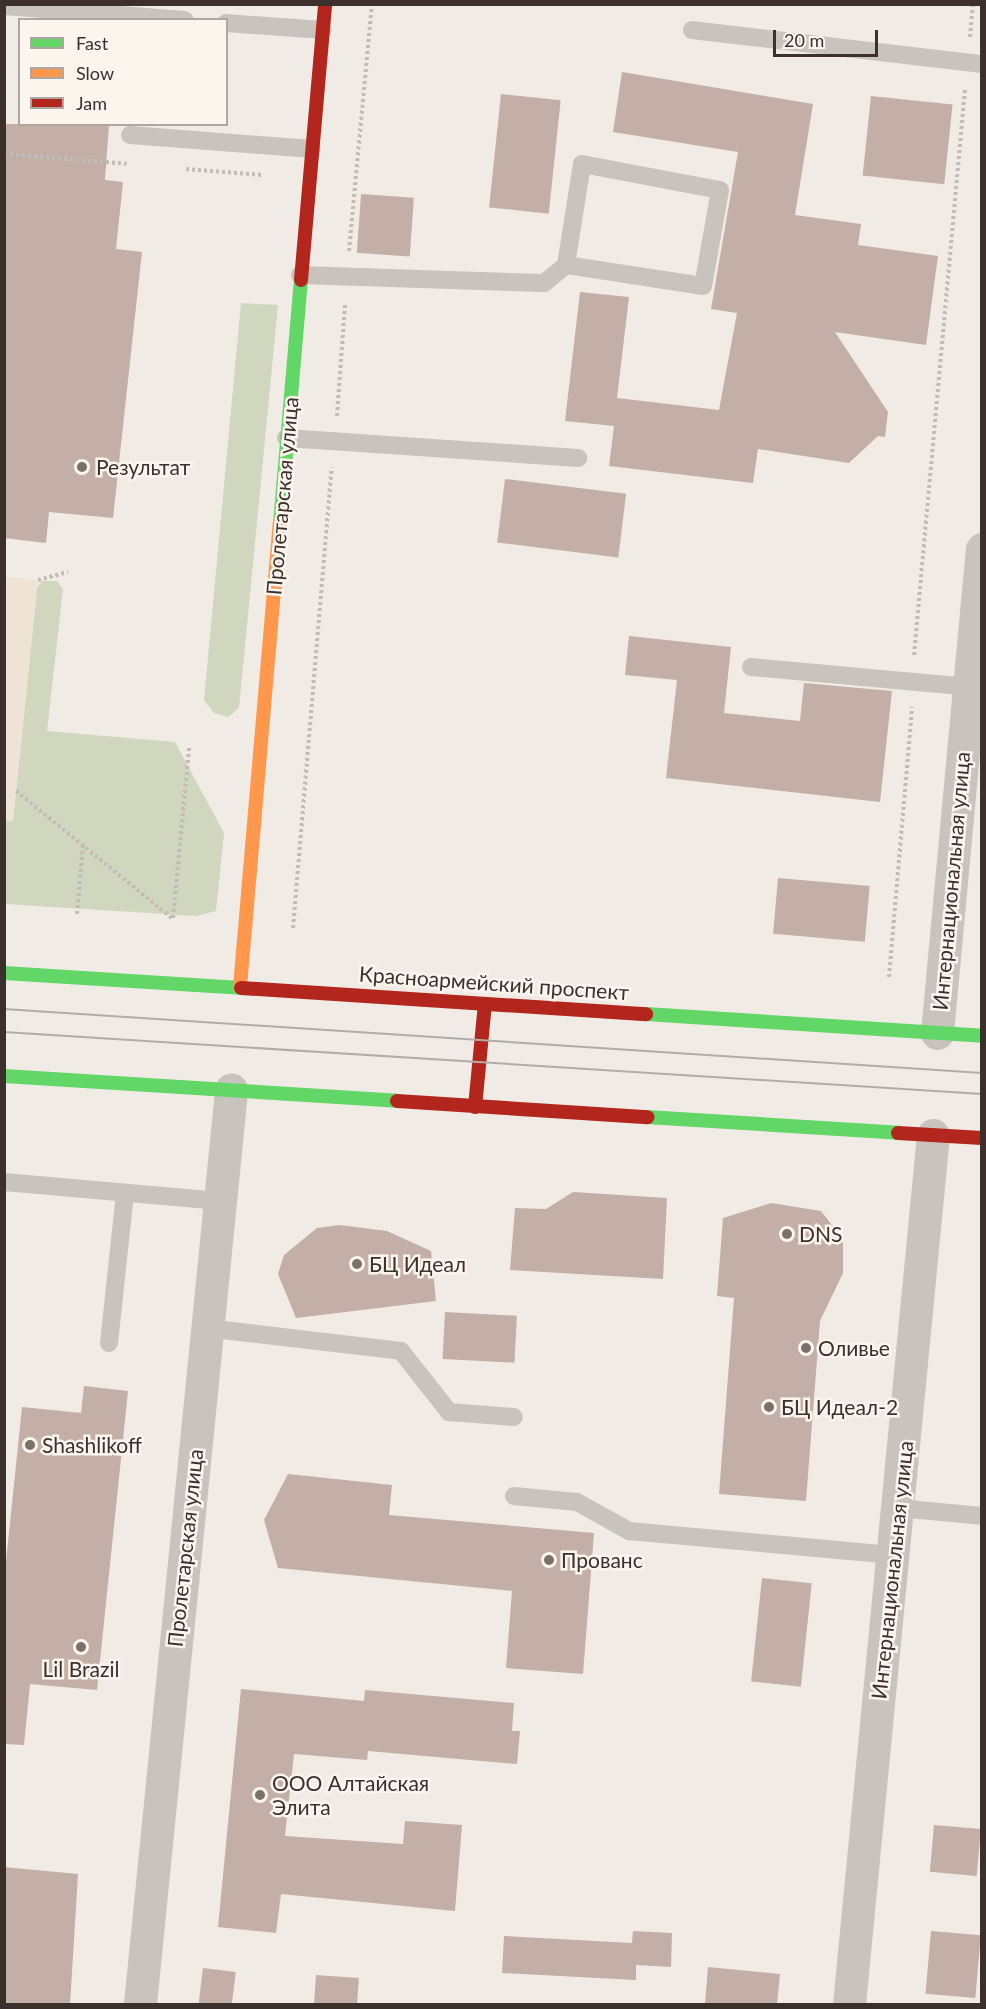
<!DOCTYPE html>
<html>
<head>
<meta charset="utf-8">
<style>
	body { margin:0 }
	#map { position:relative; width:986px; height:2009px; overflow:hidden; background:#f0ebe5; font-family:Lato,sans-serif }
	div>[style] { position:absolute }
	.green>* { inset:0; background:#d1d6bf }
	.plaza>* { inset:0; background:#eee3d5 }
	.building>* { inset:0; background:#c3afa7; transform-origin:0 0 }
	.path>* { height:4px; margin-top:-2px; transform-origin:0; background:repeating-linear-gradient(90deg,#c2bbb6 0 3px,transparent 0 6px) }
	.lane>* { height:18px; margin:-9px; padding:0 9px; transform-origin:9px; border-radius:9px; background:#c9c3be }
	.street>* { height:33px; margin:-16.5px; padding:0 16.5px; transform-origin:16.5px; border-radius:16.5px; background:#c9c3be }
	.fast>* { height:14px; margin:-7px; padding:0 7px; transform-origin:7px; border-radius:7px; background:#63d668 }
	.slow>* { height:14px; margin:-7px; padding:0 7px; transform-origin:7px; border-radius:7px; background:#ff974d }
	.jam>* { height:14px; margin:-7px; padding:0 7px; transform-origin:7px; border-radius:7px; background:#b3261e }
	.tram>* { height:1.5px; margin:-0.75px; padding:0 0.75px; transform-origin:0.75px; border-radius:0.75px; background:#b1aca8 }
	.dots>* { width:16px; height:16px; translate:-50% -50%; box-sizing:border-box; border:3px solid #fbf5ee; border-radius:50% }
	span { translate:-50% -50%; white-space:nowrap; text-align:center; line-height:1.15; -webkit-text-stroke:5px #fbf5ee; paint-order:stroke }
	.poi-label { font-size:21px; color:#3b302b }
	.left { translate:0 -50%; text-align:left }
	.street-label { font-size:21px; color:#3b302b }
	.frame { position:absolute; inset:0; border:6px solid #3b302b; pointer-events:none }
	.legend { position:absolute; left:18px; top:18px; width:210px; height:108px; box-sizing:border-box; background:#fbf5ee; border:2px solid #aea6a0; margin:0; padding:8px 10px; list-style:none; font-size:18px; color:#3b302b }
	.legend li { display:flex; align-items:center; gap:12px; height:30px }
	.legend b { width:30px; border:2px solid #aea6a0 }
	.scale { position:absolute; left:773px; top:30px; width:105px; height:27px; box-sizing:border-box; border:3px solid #3b302b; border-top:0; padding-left:8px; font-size:18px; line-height:21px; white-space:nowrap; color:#3b302b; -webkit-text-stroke:4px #fbf5ee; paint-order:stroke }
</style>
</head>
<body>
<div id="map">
	<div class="green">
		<div style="clip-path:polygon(241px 303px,278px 305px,239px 708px,228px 717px,214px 713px,204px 700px)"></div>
		<div style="clip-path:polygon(42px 581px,57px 581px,63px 589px,47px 731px,175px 742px,224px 833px,216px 911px,196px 916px,5px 904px,4px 820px,13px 821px,37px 588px)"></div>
	</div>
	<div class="plaza">
		<div style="clip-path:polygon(4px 577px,38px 580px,13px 821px,4px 820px)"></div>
	</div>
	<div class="building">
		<div style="clip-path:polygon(622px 72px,813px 104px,795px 215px,861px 224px,858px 245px,938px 256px,926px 345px,835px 332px,888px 412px,885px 437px,878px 436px,849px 463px,758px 449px,753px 483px,609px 466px,614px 426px,565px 421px,580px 292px,629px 297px,617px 398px,719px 410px,737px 313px,711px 309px,738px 152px,613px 132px)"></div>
		<div style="left:501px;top:94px;width:60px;height:114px;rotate:6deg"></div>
		<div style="left:871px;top:96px;width:82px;height:80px;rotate:6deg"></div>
		<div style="clip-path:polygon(4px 124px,109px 124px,105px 180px,123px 182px,116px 249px,142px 252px,113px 518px,49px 512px,46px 543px,4px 538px)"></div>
		<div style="left:361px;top:194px;width:53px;height:59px;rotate:4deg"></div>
		<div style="left:505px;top:479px;width:122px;height:64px;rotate:7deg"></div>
		<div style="clip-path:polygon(629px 636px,731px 647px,724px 713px,800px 721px,804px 683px,892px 691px,880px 802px,666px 778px,677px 680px,625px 675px)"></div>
		<div style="left:778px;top:878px;width:92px;height:56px;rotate:5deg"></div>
		<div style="clip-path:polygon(573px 1192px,667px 1198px,663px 1279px,510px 1270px,515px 1208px,546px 1209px)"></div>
		<div style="clip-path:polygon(771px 1203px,821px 1211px,843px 1239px,843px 1273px,820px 1321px,806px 1501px,719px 1494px,734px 1298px,717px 1296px,723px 1218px)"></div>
		<div style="clip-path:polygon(339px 1225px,387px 1231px,431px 1251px,436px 1301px,296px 1318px,278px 1274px,284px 1255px,317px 1228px)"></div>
		<div style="left:445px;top:1312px;width:72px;height:47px;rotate:3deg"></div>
		<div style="clip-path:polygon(84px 1386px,128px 1391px,97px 1690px,30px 1684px,24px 1745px,4px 1744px,4px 1581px,22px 1407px,81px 1413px)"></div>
		<div style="clip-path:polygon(288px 1474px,392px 1485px,389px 1515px,594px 1533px,583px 1674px,506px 1668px,512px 1591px,278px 1568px,264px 1520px)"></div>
		<div style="left:762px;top:1578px;width:50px;height:104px;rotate:6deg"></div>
		<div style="clip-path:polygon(241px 1689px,364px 1701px,365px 1690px,514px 1703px,512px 1731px,520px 1731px,517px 1764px,368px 1751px,367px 1760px,294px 1754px,285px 1836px,403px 1844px,405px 1821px,462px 1825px,455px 1911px,281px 1894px,276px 1933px,218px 1927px)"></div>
		<div style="left:934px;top:1825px;width:47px;height:47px;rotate:5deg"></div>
		<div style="clip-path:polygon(4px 1867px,78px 1874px,70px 2004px,4px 2004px)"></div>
		<div style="clip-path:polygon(633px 1931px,672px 1933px,671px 1967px,636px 1965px,636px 1980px,502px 1973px,504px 1936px,632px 1943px)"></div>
		<div style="left:931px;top:1931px;width:50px;height:63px;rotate:5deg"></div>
		<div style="clip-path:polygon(708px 1967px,780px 1974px,777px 2004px,705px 2004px)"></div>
		<div style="left:203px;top:1968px;width:33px;height:36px;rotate:7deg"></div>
		<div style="left:316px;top:1975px;width:43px;height:29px;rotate:4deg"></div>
	</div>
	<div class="path">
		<div style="left:970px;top:37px;width:33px;rotate:-85deg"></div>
		<div style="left:4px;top:154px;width:123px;rotate:4.6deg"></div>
		<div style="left:186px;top:169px;width:76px;rotate:4.5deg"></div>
		<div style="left:349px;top:251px;width:248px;rotate:-84.7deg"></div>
		<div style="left:337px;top:416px;width:112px;rotate:-85.9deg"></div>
		<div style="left:38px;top:580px;width:31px;rotate:-15deg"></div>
		<div style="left:914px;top:655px;width:568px;rotate:-84.85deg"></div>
		<div style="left:16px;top:791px;width:203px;rotate:39.2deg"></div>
		<div style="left:77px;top:914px;width:70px;rotate:-85.1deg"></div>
		<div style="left:173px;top:918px;width:171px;rotate:-84.6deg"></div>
		<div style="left:293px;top:928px;width:462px;rotate:-85.2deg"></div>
		<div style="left:889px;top:977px;width:271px;rotate:-85.1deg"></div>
	</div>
	<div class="lane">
		<div style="left:4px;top:6px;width:181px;rotate:4.4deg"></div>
		<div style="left:226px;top:23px;width:97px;rotate:4.1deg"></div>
		<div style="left:692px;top:30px;width:292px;rotate:6.7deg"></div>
		<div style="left:130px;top:135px;width:182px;rotate:4.4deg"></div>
		<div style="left:300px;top:275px;width:244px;rotate:1.9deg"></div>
		<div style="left:544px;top:283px;width:28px;rotate:-39deg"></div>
		<div style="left:566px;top:265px;width:102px;rotate:-81deg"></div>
		<div style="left:582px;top:164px;width:140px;rotate:10.7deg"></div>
		<div style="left:720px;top:190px;width:97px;rotate:100deg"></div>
		<div style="left:703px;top:286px;width:139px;rotate:-171.3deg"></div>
		<div style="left:286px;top:438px;width:293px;rotate:3.9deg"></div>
		<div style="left:751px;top:667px;width:219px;rotate:5.2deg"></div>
		<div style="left:4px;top:1182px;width:217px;rotate:5deg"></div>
		<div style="left:206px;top:1328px;width:196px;rotate:6.7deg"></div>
		<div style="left:401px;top:1351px;width:78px;rotate:51.8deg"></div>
		<div style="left:449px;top:1412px;width:65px;rotate:4.4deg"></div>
		<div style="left:109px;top:1343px;width:150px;rotate:-83.9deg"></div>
		<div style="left:514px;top:1496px;width:63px;rotate:5.4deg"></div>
		<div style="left:577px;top:1502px;width:60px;rotate:29.1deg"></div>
		<div style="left:629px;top:1531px;width:266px;rotate:5.2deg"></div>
		<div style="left:898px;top:1508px;width:84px;rotate:5.4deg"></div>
	</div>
	<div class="street">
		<div style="left:937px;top:1033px;width:486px;rotate:-84.7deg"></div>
		<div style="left:140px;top:2004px;width:919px;rotate:-84.31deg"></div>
		<div style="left:849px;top:2004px;width:873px;rotate:-84.48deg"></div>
	</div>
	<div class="fast">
		<div style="left:280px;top:524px;width:245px;rotate:-85.1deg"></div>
		<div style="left:4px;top:973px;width:237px;rotate:3.6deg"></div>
		<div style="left:646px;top:1014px;width:337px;rotate:3.7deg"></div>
		<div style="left:4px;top:1076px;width:394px;rotate:3.6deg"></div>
		<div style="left:647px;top:1117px;width:252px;rotate:3.6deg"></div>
	</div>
	<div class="slow">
		<div style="left:240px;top:987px;width:465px;rotate:-85.1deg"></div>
	</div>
	<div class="jam">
		<div style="left:301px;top:280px;width:277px;rotate:-85deg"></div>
		<div style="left:241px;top:988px;width:406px;rotate:3.7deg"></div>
		<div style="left:397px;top:1101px;width:251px;rotate:3.7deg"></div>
		<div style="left:475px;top:1107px;width:103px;rotate:-84.5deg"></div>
		<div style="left:898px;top:1133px;width:84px;rotate:3.4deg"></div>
	</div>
	<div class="tram">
		<div style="left:4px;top:1009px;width:980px;rotate:3.74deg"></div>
		<div style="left:4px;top:1032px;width:980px;rotate:3.63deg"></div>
	</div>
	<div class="dots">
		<div style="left:82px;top:467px;background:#7a716c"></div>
		<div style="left:787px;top:1234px;background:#7a716c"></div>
		<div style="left:357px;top:1264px;background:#7a716c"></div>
		<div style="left:806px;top:1348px;background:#7a716c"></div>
		<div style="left:769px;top:1407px;background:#7a716c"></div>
		<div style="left:30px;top:1445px;background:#7a716c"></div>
		<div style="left:549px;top:1560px;background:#7a716c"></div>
		<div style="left:81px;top:1647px;background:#7a716c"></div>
		<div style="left:260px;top:1795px;background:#7a716c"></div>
	</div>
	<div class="poi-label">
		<span class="left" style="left:96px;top:467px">Результат</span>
		<span class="left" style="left:799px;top:1234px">DNS</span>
		<span class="left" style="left:369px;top:1264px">БЦ Идеал</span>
		<span class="left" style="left:818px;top:1348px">Оливье</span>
		<span class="left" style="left:781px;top:1407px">БЦ Идеал-2</span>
		<span class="left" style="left:42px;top:1445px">Shashlikoff</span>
		<span class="left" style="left:561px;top:1560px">Прованс</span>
		<span style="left:81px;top:1669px">Lil Brazil</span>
		<span class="left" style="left:272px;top:1795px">ООО Алтайская<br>Элита</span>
	</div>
	<div class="street-label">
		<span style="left:282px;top:496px;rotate:-85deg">Пролетарская улица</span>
		<span style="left:951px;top:881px;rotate:-85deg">Интернациональная улица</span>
		<span style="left:494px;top:983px;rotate:4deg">Красноармейский проспект</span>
		<span style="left:185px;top:1548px;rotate:-84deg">Пролетарская улица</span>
		<span style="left:892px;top:1570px;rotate:-84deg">Интернациональная улица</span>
	</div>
	<div class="frame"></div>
	<ul class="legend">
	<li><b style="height:8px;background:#63d668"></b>Fast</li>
	<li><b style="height:8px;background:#ff974d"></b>Slow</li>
	<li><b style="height:8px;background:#b3261e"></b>Jam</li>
	</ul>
	<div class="scale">20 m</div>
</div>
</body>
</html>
